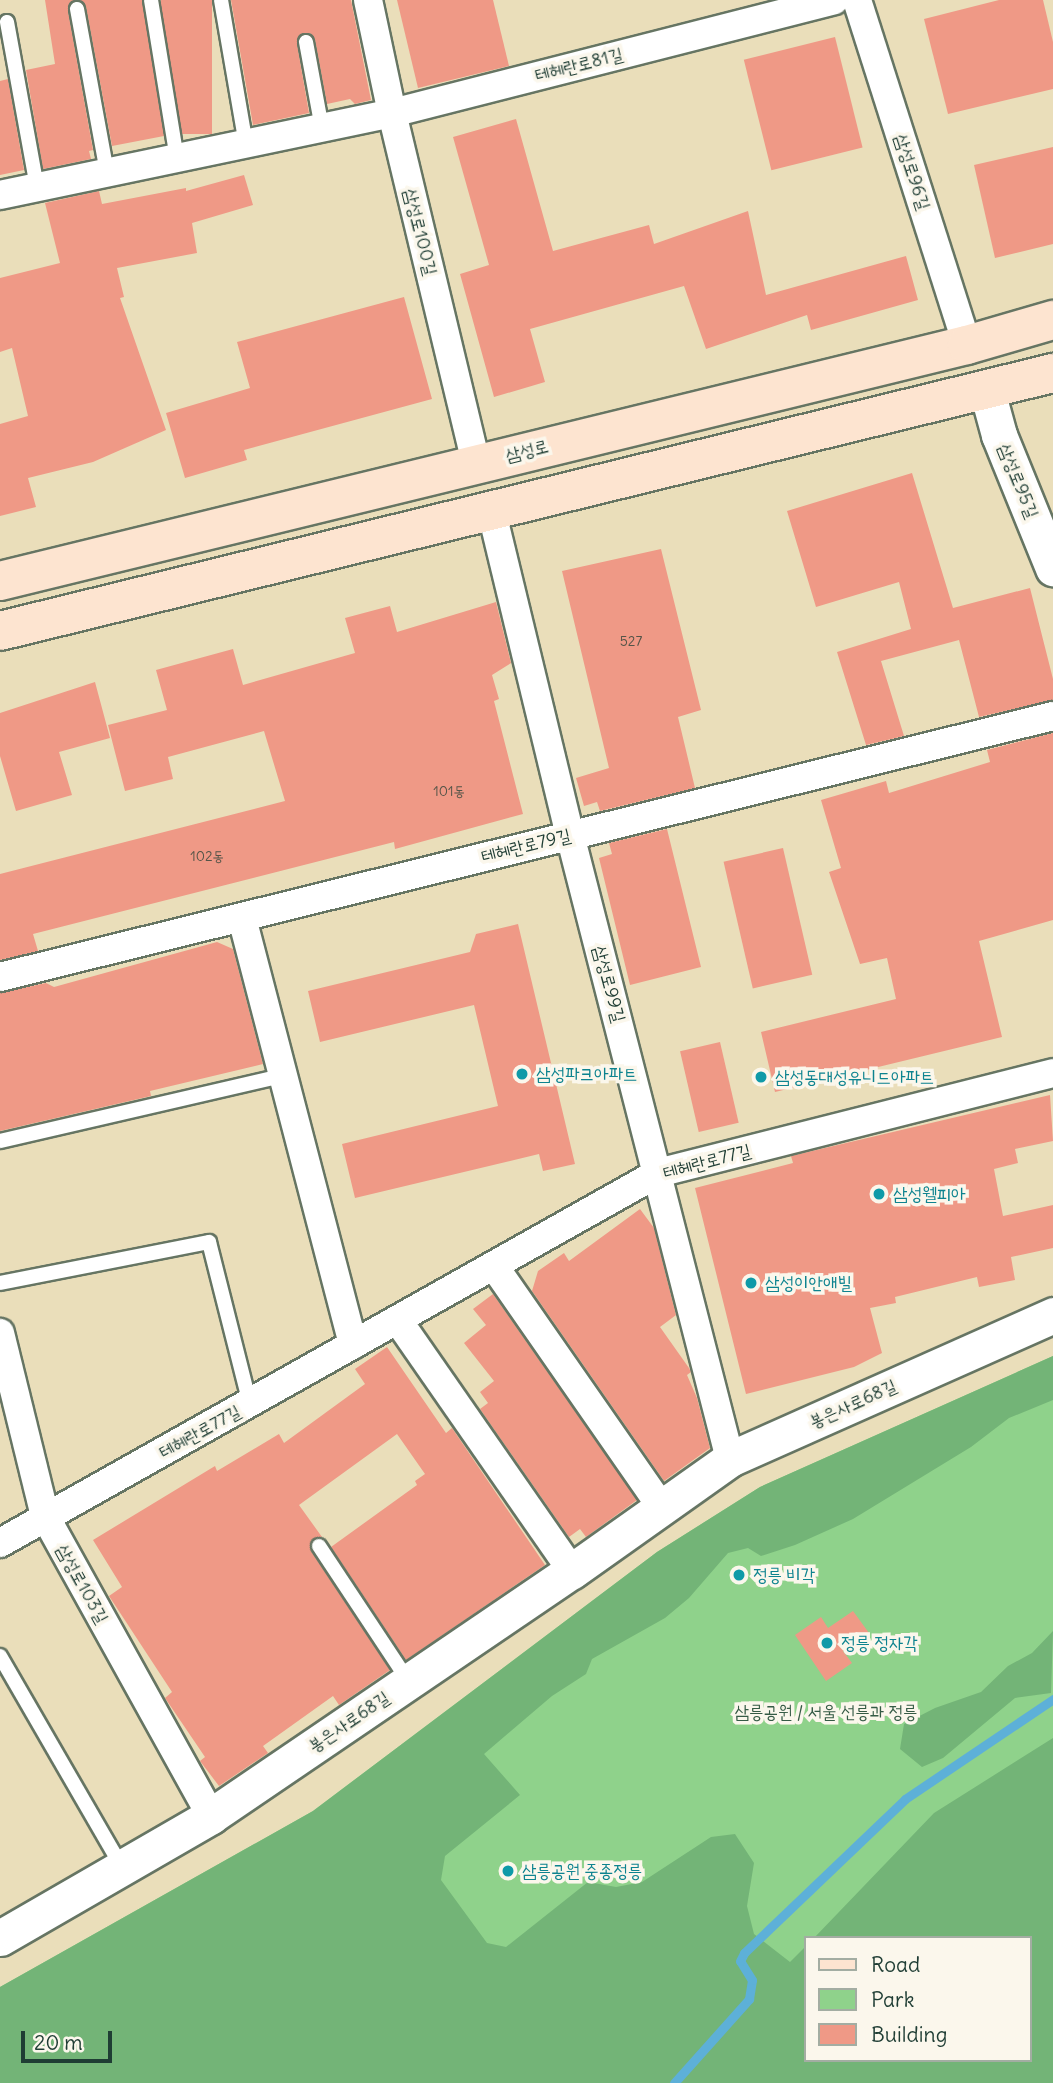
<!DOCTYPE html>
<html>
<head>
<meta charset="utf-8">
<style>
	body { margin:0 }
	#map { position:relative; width:1053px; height:2083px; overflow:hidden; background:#eadeba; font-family:Delius,"Poor Story",sans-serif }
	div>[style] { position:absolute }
	.green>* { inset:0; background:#8fd28b }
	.forest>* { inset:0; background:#73b477 }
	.stream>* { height:9px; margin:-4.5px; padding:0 4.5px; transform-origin:4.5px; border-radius:4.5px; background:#5db0d8 }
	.building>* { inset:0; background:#ef9986; transform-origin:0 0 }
	.roads { filter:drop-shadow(2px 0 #667563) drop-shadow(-2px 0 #667563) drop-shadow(0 2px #667563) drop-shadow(0 -2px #667563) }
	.service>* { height:14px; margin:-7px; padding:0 7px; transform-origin:7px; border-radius:7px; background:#fff }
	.minor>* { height:28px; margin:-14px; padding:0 14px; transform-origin:14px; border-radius:14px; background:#fff }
	.tertiary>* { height:35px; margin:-17.5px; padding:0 17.5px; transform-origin:17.5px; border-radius:17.5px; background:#fff }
	.secondary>* { height:38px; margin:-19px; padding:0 19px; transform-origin:19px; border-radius:19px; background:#fde4d0 }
	.dots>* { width:19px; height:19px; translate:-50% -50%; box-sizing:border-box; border:4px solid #fbf7ec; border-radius:50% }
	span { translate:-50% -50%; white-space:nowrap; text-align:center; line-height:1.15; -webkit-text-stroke:7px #fbf7ec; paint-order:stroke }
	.number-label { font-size:14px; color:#535448 }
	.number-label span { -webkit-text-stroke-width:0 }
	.street-label { font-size:18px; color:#1f3d34 }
	.culture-label { font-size:18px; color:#0d838f }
	.left { translate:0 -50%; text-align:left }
	.park-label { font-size:18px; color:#355b45 }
	.legend { position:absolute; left:804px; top:1936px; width:228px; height:126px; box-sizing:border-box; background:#fbf7ec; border:2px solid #a3ada2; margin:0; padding:9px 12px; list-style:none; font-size:21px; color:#1f3d34 }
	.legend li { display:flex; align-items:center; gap:14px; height:35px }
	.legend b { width:35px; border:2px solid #a3ada2 }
	.scale { position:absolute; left:21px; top:2031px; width:91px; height:32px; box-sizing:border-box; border:4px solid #1f3d34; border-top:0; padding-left:9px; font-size:21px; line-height:24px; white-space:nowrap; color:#1f3d34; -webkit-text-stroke:5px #fbf7ec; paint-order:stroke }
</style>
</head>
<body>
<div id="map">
	<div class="green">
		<div style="clip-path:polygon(evenodd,1053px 1356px,1053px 2083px,0 2083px,0 1987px,313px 1811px,657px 1552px,760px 1487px,1053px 1356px,806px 1938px,1030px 1938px,1030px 2060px,806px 2060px,806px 1938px)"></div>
	</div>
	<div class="forest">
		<div style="clip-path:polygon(1053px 1356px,1053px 1400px,1009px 1418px,971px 1447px,853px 1519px,795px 1545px,761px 1556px,748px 1548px,728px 1553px,689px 1598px,665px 1618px,592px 1659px,586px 1674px,552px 1696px,484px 1754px,520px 1795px,445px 1856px,441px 1880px,487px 1943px,506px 1947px,588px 1882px,616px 1887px,642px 1882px,711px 1837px,735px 1834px,754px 1863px,747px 1906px,754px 1934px,790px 1962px,806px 1946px,806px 2060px,1030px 2060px,1030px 1938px,814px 1938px,934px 1813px,1053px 1738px,1053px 2083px,0 2083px,0 1987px,313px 1811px,657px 1552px,760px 1487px)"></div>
		<div style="clip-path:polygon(1053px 1631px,1051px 1693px,1015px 1698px,943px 1758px,922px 1767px,900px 1749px,904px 1724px,935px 1708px,981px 1692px,1008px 1666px,1032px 1653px)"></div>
	</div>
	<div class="stream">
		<div style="left:674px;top:2083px;width:113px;rotate:-48.2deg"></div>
		<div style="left:749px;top:1999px;width:19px;rotate:-81deg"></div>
		<div style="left:752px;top:1980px;width:22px;rotate:-122deg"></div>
		<div style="left:740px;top:1961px;width:9px;rotate:-63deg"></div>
		<div style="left:744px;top:1953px;width:223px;rotate:-43.7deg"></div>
		<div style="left:905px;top:1799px;width:179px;rotate:-34deg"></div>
	</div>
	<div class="building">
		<div style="clip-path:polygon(45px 0,74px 0,68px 11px,93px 150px,89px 151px,91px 159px,43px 169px,26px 70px,55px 64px)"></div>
		<div style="clip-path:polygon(80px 0,142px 0,164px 136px,112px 146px,86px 7px)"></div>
		<div style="left:161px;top:0;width:51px;height:134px"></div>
		<div style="clip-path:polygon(231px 0,351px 0,371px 100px,355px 104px,350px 99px,327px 104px,315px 40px,310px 33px,304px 33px,297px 44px,309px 113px,253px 125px)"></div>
		<div style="clip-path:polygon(397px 0,493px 0,509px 66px,418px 88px)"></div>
		<div style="clip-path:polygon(999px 0,1043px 0,1053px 42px,1053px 89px,948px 114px,924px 19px)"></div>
		<div style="left:835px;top:37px;width:114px;height:94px;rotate:76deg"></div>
		<div style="clip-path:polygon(8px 79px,24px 170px,0 175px,0 81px)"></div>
		<div style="clip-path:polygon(516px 119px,553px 251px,649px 225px,654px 244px,748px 211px,766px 295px,906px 256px,918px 300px,811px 330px,807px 315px,706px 349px,684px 286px,530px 329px,545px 382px,494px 397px,460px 274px,489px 265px,453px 137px)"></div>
		<div style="clip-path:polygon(1053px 147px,1053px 244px,995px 258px,974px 165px)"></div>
		<div style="clip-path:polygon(244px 175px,253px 205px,192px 223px,197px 253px,117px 268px,124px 297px,120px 298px,166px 430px,93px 462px,28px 478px,36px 507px,0 516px,0 424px,28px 416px,12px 348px,0 352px,0 278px,60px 263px,45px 203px,99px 191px,102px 204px,186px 188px,186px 191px)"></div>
		<div style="clip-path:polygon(404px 297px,432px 399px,244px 450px,247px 460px,185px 478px,166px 413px,250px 388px,237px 342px)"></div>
		<div style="clip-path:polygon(912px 473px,953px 608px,1030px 588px,1053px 679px,1053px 700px,979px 717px,959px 640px,881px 661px,904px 736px,866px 745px,837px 652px,911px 629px,899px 582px,816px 607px,787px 511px)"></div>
		<div style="clip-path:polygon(661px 549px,701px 710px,678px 717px,695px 788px,600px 811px,597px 802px,584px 806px,576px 778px,609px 768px,562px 571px)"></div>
		<div style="clip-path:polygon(496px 602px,511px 663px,492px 675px,499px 699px,494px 701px,523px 814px,395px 849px,394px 842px,33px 934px,38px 951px,0 960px,0 874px,285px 801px,264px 731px,168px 757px,173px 779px,125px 791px,108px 725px,167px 710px,156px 670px,233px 649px,243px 685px,355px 653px,345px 618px,390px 606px,397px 632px)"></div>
		<div style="clip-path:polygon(95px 682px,110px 738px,59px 752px,72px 795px,16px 811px,0 756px,0 713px)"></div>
		<div style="clip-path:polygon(1053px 733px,1053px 920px,979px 941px,1002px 1037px,775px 1092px,761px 1032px,896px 999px,887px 958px,860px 964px,829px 872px,841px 868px,821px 800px,886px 781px,889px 793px,990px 762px,987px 750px)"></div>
		<div style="clip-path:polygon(667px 829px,701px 967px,630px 985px,599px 858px,612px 854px,609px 843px)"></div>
		<div style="left:783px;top:848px;width:130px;height:61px;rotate:77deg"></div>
		<div style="clip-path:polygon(518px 924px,575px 1164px,543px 1171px,539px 1154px,355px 1198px,342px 1144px,498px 1106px,474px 1005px,320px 1042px,308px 991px,470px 952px,476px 934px)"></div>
		<div style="clip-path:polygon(217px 942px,233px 949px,263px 1064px,150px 1091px,151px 1096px,0 1131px,0 993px,46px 983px,54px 987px)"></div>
		<div style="left:720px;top:1042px;width:83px;height:41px;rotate:77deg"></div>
		<div style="clip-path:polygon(1050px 1095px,1053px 1141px,1015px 1149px,1018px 1163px,994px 1169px,1003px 1216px,1053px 1205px,1053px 1248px,1011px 1257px,1015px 1280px,979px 1287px,977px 1277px,895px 1297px,896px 1303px,870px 1308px,882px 1353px,854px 1367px,746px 1394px,695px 1188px,793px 1163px,791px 1156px)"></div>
		<div style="clip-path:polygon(640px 1209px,654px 1228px,676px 1315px,660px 1327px,689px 1368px,691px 1372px,687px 1375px,697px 1398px,710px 1448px,664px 1481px,532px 1291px,538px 1271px,564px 1253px,569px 1261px)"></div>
		<div style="clip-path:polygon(493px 1294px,637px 1500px,586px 1537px,580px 1529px,569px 1537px,480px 1409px,488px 1403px,480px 1392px,494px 1381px,464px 1343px,486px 1325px,473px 1309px)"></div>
		<div style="clip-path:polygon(387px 1347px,446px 1433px,452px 1428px,545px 1565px,406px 1660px,331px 1547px,417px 1485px,415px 1481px,425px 1474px,397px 1434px,299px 1505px,322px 1537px,311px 1541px,311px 1551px,390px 1670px,339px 1705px,333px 1696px,263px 1746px,268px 1753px,219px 1786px,200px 1761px,205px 1757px,165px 1698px,172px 1692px,109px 1596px,122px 1587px,93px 1540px,215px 1466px,217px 1471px,279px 1434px,284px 1443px,365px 1384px,355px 1369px)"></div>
		<div style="clip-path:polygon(853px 1611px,869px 1633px,843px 1651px,852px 1663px,826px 1681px,795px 1635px,821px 1617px,828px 1628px)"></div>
	</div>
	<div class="roads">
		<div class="service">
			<div style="left:151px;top:0;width:160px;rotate:80.7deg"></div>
			<div style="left:221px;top:0;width:146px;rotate:80.2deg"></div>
			<div style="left:77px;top:9px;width:167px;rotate:79.6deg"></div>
			<div style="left:7px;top:22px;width:168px;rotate:79.7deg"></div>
			<div style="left:306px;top:42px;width:87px;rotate:79.5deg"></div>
			<div style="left:0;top:1141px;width:289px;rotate:-13deg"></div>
			<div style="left:0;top:1283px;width:213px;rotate:-11.1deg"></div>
			<div style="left:209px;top:1242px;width:167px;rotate:75.8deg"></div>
			<div style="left:319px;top:1546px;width:163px;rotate:56.5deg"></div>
			<div style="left:0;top:1656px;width:244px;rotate:60deg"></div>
		</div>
		<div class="minor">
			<div style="left:368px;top:0;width:116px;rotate:78deg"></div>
			<div style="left:392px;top:113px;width:360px;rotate:76.5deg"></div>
			<div style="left:857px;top:0;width:362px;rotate:72.3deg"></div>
			<div style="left:0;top:195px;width:400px;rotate:-11.8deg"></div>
			<div style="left:392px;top:113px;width:456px;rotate:-14.3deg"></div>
			<div style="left:491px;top:509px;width:335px;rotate:76.4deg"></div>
			<div style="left:570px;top:835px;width:644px;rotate:75.62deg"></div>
			<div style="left:242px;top:918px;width:441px;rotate:75.4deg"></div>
			<div style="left:0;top:977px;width:1085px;rotate:-13.92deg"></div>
			<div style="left:494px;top:1266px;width:292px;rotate:55.2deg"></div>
			<div style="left:399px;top:1322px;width:303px;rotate:55.2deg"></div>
			<div style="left:0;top:1333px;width:188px;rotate:76.2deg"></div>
			<div style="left:45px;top:1516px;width:343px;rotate:61deg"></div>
			<div style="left:0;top:1543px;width:755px;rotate:-29.35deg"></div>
			<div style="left:658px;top:1173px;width:407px;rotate:-14.2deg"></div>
		</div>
		<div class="tertiary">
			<div style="left:987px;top:391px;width:46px;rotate:74.7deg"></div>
			<div style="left:999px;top:435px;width:144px;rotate:67.9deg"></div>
			<div style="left:0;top:1938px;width:244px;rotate:-30deg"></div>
			<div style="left:211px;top:1816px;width:436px;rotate:-34.2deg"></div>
			<div style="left:572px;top:1571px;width:194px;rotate:-35.3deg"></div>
			<div style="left:730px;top:1459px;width:354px;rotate:-24deg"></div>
		</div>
		<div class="secondary">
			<div style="left:0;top:581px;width:995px;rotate:-13.72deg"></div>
			<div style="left:967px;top:345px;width:90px;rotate:-16.2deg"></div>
			<div style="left:0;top:631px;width:1084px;rotate:-13.77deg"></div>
		</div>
	</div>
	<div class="dots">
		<div style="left:522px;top:1074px;background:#0f9aa8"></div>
		<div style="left:761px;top:1077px;background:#0f9aa8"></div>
		<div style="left:879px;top:1194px;background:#0f9aa8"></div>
		<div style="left:751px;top:1283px;background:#0f9aa8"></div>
		<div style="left:739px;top:1575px;background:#0f9aa8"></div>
		<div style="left:827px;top:1643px;background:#0f9aa8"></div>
		<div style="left:508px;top:1871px;background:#0f9aa8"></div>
	</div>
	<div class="number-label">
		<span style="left:631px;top:641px">527</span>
		<span style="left:449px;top:791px">101동</span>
		<span style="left:207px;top:856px">102동</span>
	</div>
	<div class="street-label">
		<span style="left:579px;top:65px;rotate:-14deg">테헤란로81길</span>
		<span style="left:912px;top:172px;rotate:72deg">삼성로96길</span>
		<span style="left:420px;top:232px;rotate:76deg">삼성로100길</span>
		<span style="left:527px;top:451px;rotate:-14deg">삼성로</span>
		<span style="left:1018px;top:481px;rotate:68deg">삼성로95길</span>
		<span style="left:526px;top:846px;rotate:-14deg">테헤란로79길</span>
		<span style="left:609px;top:984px;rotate:75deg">삼성로99길</span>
		<span style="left:707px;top:1162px;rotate:-15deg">테헤란로77길</span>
		<span style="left:853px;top:1404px;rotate:-24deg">봉은사로68길</span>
		<span style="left:200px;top:1432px;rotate:-29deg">테헤란로77길</span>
		<span style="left:82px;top:1584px;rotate:61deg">삼성로103길</span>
		<span style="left:349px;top:1722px;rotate:-34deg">봉은사로68길</span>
	</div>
	<div class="culture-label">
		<span class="left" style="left:536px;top:1074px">삼성파크아파트</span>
		<span class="left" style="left:775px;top:1077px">삼성동대성유니드아파트</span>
		<span class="left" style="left:893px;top:1194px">삼성웰피아</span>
		<span class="left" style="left:765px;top:1283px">삼성이안애빌</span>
		<span class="left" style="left:753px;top:1575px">정릉 비각</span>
		<span class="left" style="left:841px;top:1643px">정릉 정자각</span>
		<span class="left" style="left:522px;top:1871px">삼릉공원 중종정릉</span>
	</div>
	<div class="park-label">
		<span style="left:826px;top:1712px">삼릉공원 / 서울 선릉과 정릉</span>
	</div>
	<ul class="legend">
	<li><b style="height:9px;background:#fde4d0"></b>Road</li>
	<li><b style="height:19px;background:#8fd28b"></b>Park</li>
	<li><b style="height:19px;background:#ef9986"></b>Building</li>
	</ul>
	<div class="scale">20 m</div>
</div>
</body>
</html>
